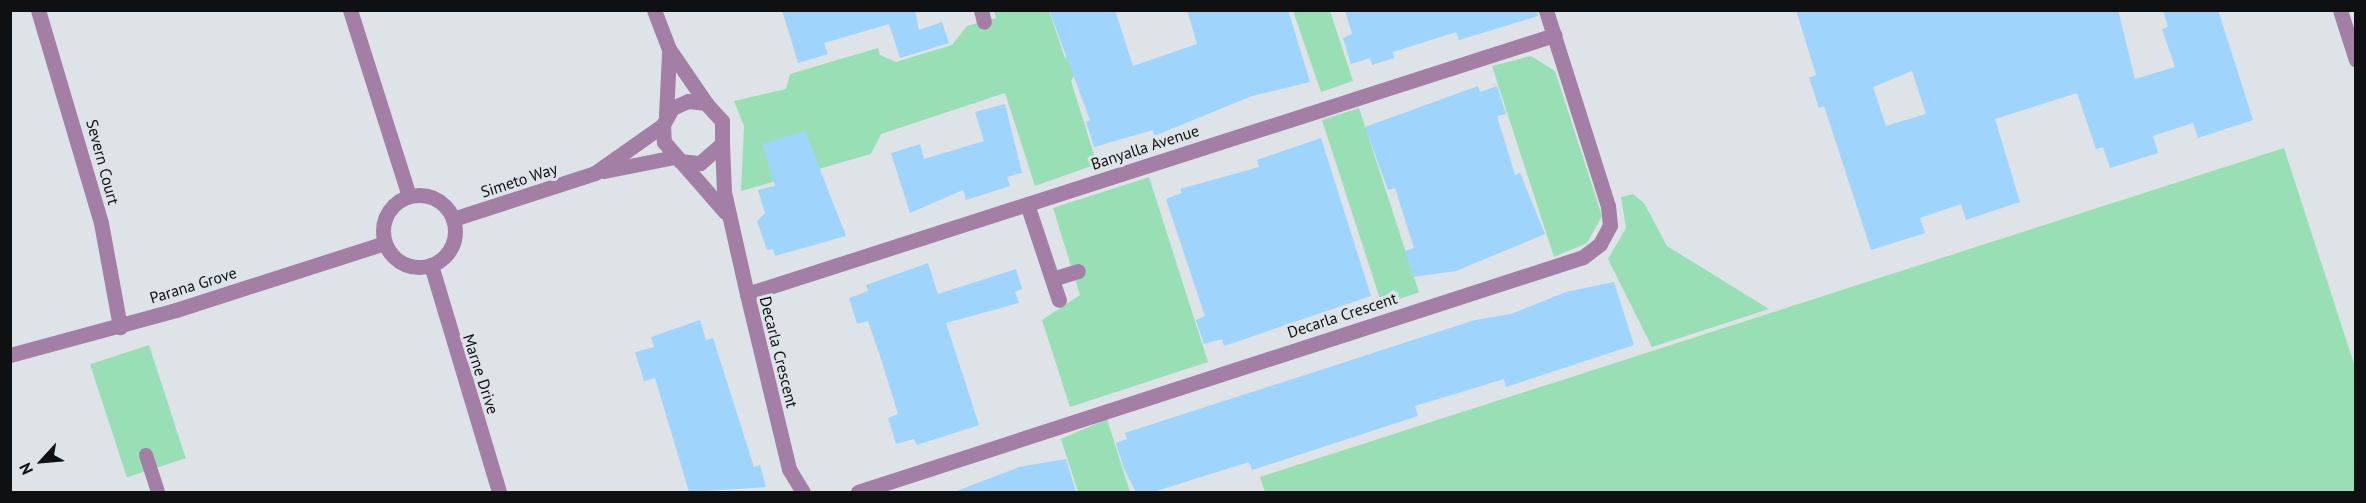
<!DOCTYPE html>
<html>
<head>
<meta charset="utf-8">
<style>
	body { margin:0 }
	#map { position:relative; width:2366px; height:503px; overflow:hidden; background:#dee3e7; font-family:"PT Sans",sans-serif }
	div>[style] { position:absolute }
	.green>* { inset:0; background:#99dfb6; transform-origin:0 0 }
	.building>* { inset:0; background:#9fd4fc }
	.service>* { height:14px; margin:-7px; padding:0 7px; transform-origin:7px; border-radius:7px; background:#a37ea5 }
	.minor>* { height:15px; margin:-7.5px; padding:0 7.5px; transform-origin:7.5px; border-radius:7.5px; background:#a37ea5 }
	.minor>.ring { margin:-7.5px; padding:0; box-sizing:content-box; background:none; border:15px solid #a37ea5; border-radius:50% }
	span { translate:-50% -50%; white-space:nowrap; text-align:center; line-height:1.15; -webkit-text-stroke:6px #dee3e7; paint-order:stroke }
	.street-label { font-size:16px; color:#0e1011 }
	.frame { position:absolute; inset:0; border:12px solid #0e1011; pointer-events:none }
	.north { position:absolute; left:12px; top:431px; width:60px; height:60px; -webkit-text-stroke:4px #dee3e7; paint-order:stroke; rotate:244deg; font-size:16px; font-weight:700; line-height:24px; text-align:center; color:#0e1011 }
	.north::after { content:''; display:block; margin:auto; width:21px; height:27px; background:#0e1011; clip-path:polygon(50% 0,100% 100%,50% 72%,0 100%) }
</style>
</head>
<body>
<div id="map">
	<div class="green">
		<div style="clip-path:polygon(994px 11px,1049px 11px,1065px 58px,1072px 56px,1078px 69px,1071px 81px,1097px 164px,1035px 186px,1005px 93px,881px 134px,871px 154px,741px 191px,744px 126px,734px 101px,786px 89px,790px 74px,878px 48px,880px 55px,896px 62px,952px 45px,967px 26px,996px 18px)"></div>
		<div style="clip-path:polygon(1293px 11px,1330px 11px,1353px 81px,1321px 92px)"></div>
		<div style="clip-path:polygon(1531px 56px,1555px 71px,1602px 216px,1587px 243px,1554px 257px,1492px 66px)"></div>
		<div style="left:1359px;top:108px;width:194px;height:39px;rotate:72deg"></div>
		<div style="clip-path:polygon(2284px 148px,2355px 367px,2355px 492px,1265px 492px,1260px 477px)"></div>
		<div style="clip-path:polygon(1149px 177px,1208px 362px,1070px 407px,1042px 320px,1080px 295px,1053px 208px)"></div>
		<div style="clip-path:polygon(1633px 194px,1644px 203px,1667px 246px,1769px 309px,1652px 347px,1608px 259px,1626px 228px,1621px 197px)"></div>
		<div style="left:149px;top:345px;width:119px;height:62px;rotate:72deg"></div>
		<div style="clip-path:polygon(1107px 419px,1130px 492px,1078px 492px,1061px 439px)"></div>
	</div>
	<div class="building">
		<div style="clip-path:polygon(782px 10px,915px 10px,919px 30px,942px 22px,949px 43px,900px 58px,889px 24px,824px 43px,828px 54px,798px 63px)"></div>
		<div style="clip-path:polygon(1049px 10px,1115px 10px,1133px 66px,1197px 44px,1187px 10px,1288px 10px,1310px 82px,1252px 96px,1154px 136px,1153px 130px,1094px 147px,1086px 122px,1090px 120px)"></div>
		<div style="clip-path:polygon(1345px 10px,1537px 10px,1538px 16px,1459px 40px,1456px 32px,1393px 52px,1394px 58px,1372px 65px,1370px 58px,1351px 64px,1343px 38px,1352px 34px)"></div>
		<div style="clip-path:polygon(evenodd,1796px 10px,2118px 10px,2135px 79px,2175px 67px,2162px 29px,2168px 27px,2163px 10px,2218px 10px,2253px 120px,2198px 138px,2193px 123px,2153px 136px,2158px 153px,2110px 168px,2103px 147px,2096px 149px,2077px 93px,1995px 119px,2020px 202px,1966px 220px,1961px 204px,1920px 218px,1925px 233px,1871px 250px,1824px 106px,1819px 108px,1809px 78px,1816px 75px,1796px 10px,1912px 71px,1926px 114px,1886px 126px,1873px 87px,1912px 71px)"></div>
		<div style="clip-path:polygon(1478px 86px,1480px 92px,1497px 86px,1506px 114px,1497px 116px,1515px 175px,1520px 173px,1545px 234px,1456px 271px,1413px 277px,1405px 251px,1414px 248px,1395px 188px,1388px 190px,1365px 127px)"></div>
		<div style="clip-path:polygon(1005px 104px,1022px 173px,1007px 177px,1010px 186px,966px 200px,963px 190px,910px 213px,891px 153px,920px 144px,924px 159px,984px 141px,975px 112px)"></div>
		<div style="clip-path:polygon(805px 131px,846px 236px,775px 256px,773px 249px,767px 250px,757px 221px,765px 213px,758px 190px,775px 186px,762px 144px)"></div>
		<div style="clip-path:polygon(1321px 138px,1371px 296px,1224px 346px,1222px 339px,1204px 344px,1196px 320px,1205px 316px,1166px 199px,1182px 193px,1180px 189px,1259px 167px,1257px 160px)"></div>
		<div style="clip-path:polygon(928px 263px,938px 294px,1016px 269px,1022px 289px,1015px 292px,1019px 303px,946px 323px,979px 425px,917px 445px,914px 439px,896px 444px,888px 418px,898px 414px,881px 359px,868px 321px,857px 324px,849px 298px,868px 291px,866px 285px)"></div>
		<div style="clip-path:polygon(1614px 282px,1634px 345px,1506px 387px,1504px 379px,1415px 406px,1418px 416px,1252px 470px,1249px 462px,1153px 492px,1136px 492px,1124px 469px,1116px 443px,1127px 439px,1125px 433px,1475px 320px,1511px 314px,1566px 292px)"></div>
		<div style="clip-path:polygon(700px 320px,706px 340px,713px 338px,754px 467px,760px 465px,766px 487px,689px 492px,655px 378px,644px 381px,635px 352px,654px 347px,651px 337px)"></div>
		<div style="clip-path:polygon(1066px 459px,1076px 492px,954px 492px,1019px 467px)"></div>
	</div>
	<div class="service">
		<div style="left:146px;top:455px;width:39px;rotate:72deg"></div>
	</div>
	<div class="minor">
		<div style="left:38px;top:10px;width:222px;rotate:73.5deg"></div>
		<div style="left:101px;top:223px;width:106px;rotate:79.6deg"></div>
		<div style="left:350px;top:10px;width:195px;rotate:72.4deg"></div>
		<div style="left:654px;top:10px;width:42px;rotate:69deg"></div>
		<div style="left:669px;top:49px;width:65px;rotate:55.6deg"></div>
		<div style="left:981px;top:10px;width:12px;rotate:76deg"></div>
		<div style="left:2340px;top:10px;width:52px;rotate:72.3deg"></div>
		<div style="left:666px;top:115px;width:62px;rotate:-87.2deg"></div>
		<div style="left:722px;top:144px;width:48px;rotate:87.6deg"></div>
		<div style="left:724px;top:192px;width:105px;rotate:77.3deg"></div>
		<div style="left:747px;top:294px;width:180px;rotate:76.5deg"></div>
		<div style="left:789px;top:469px;width:27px;rotate:59deg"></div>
		<div style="left:680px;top:161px;width:20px;rotate:6deg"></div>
		<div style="left:700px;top:163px;width:29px;rotate:-41deg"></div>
		<div style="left:722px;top:144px;width:23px;rotate:-90deg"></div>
		<div style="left:722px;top:121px;width:24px;rotate:-132deg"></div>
		<div style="left:706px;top:103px;width:18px;rotate:-174deg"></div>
		<div style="left:688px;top:101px;width:17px;rotate:156deg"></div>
		<div style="left:672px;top:108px;width:19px;rotate:118deg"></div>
		<div style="left:663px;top:125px;width:17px;rotate:87deg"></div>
		<div style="left:664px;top:142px;width:93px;rotate:48.9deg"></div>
		<div style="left:604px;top:171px;width:72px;rotate:-11.2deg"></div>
		<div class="ring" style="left:383px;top:195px;width:57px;height:57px"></div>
		<div style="left:1027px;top:204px;width:101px;rotate:71.6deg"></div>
		<div style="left:453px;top:219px;width:149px;rotate:-17.9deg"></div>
		<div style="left:595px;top:173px;width:83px;rotate:-35.2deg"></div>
		<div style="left:431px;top:265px;width:237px;rotate:73.3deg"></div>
		<div style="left:1052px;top:279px;width:27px;rotate:-17deg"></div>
		<div style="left:747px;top:294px;width:848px;rotate:-17.79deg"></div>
		<div style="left:10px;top:355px;width:172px;rotate:-15.2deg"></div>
		<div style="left:176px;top:310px;width:219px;rotate:-17.8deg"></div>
		<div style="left:858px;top:492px;width:762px;rotate:-17.96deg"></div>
		<div style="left:1583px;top:257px;width:21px;rotate:-37deg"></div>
		<div style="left:1600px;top:244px;width:21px;rotate:-62deg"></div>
		<div style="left:1610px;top:225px;width:19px;rotate:-96deg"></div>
		<div style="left:1608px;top:206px;width:206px;rotate:-107.6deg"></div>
	</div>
	<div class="street-label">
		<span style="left:1145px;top:147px;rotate:-18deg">Banyalla Avenue</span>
		<span style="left:103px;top:162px;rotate:75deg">Severn Court</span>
		<span style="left:519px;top:180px;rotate:-18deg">Simeto Way</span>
		<span style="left:193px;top:285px;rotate:-17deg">Parana Grove</span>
		<span style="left:1342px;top:315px;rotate:-18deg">Decarla Crescent</span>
		<span style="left:779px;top:352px;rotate:76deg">Decarla Crescent</span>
		<span style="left:481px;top:374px;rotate:72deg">Marne Drive</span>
	</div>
	<div class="frame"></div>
	<div class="north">N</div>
</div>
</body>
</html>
